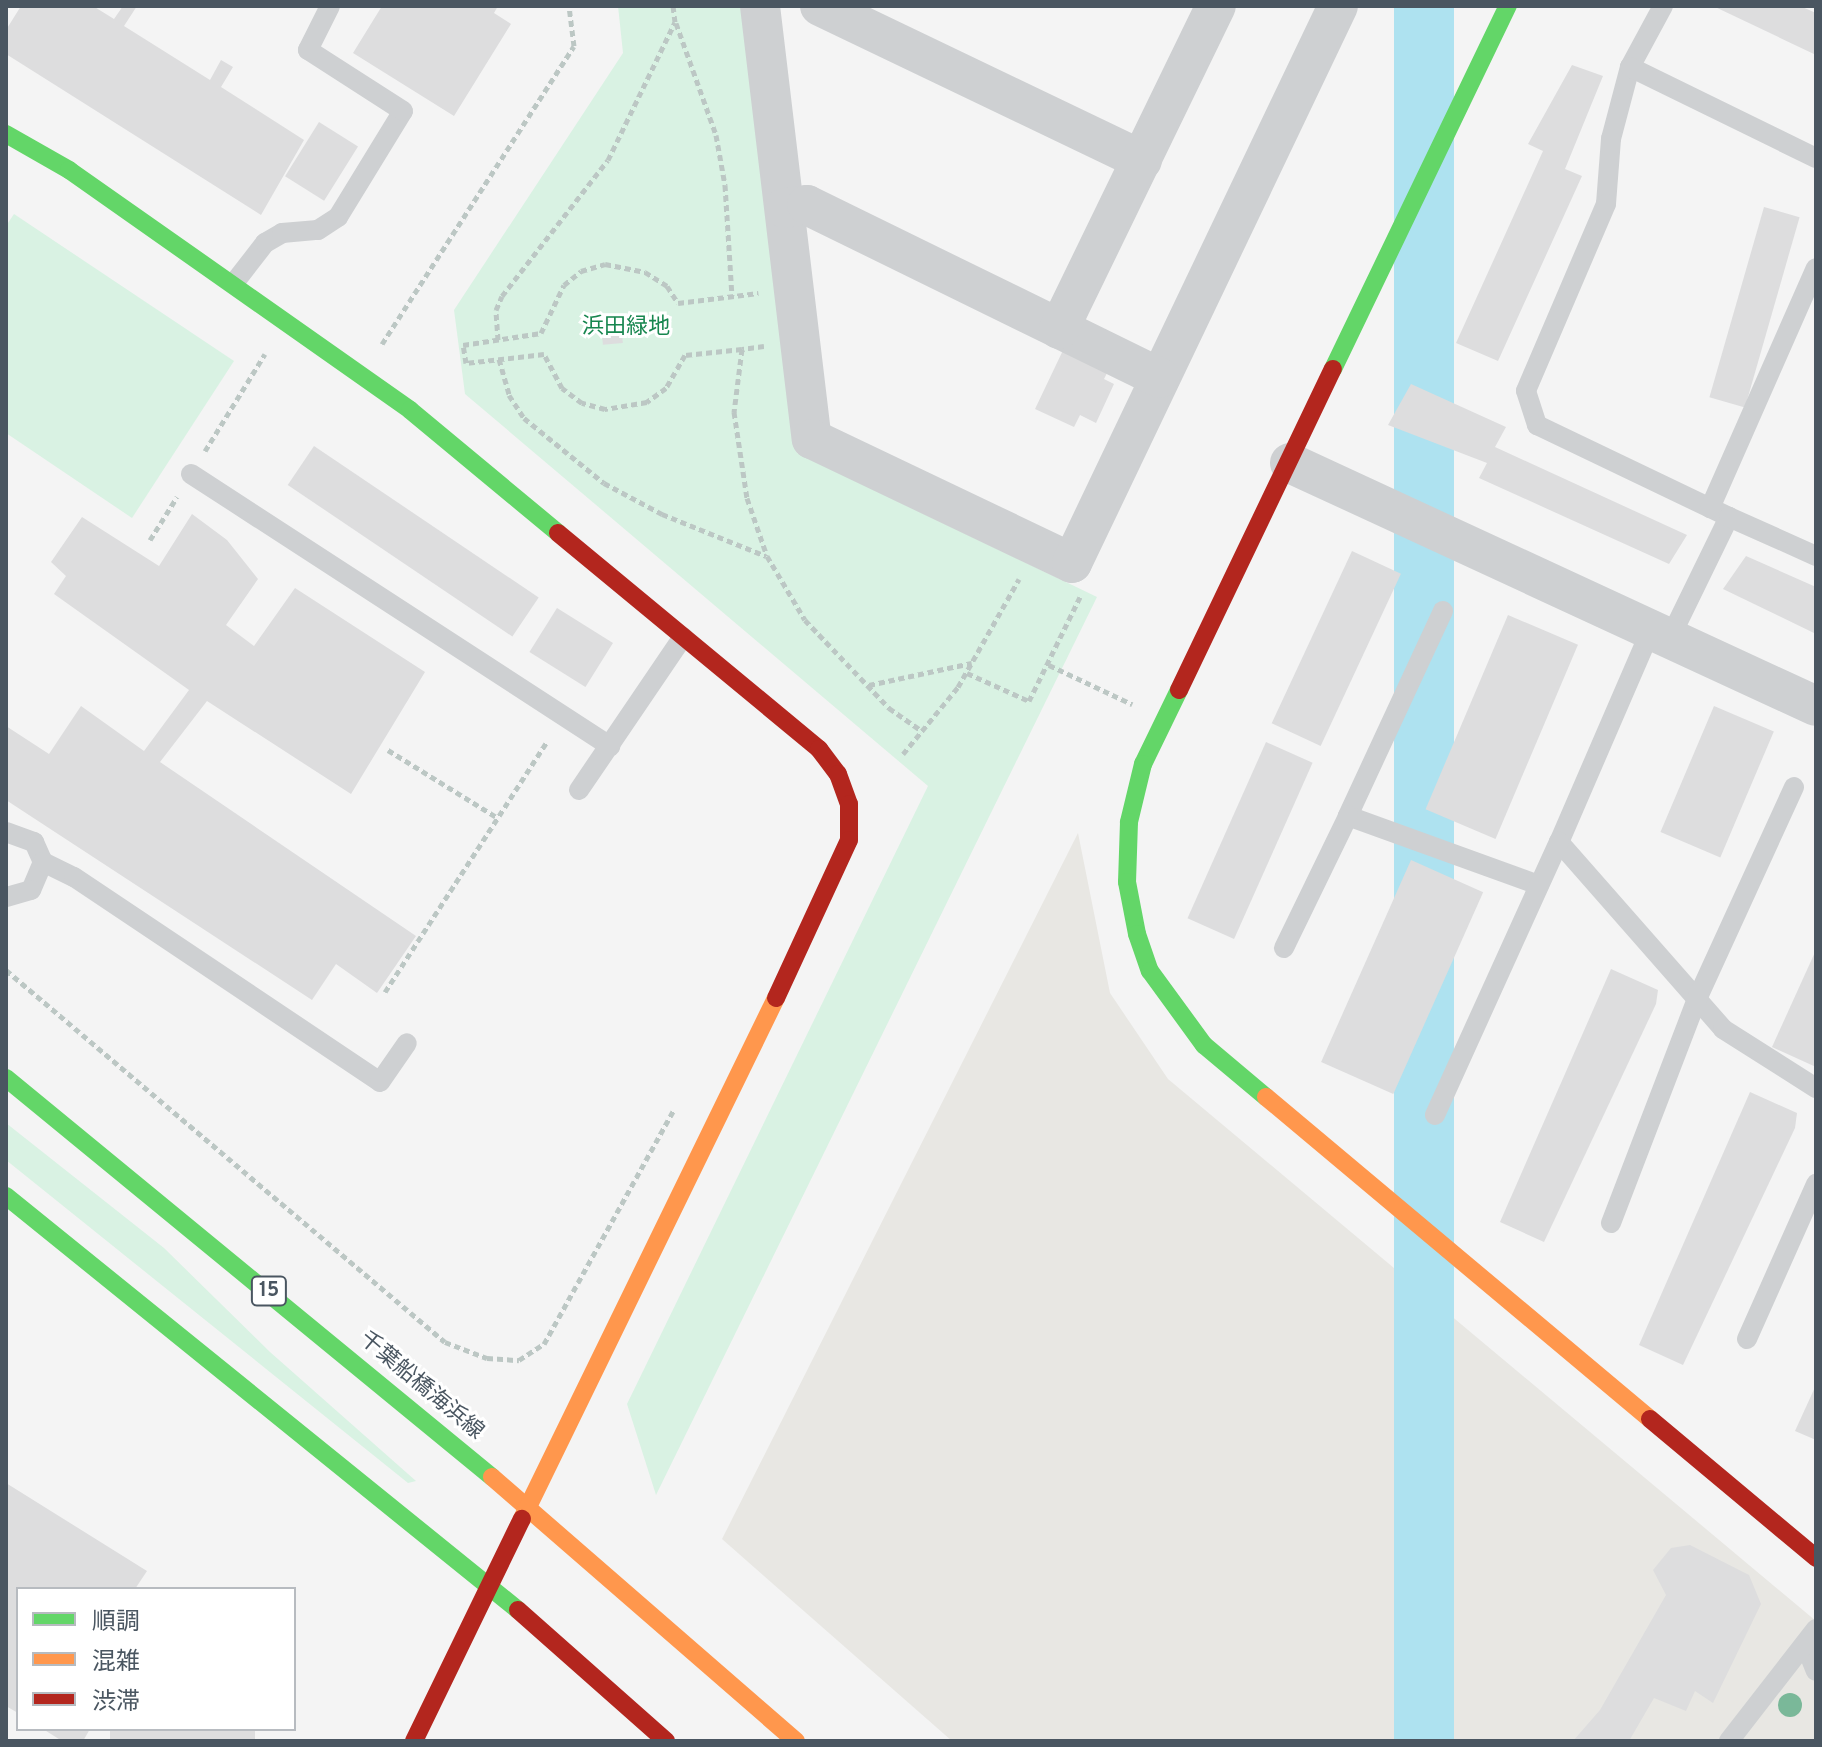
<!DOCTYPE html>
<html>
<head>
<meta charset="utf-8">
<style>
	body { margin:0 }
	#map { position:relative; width:1822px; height:1747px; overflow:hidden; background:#f4f4f4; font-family:Overpass,"Noto Sans JP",sans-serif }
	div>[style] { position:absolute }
	.commercial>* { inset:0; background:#e8e7e3 }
	.green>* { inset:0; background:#d9f2e3 }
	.water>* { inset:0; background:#aee2f0; transform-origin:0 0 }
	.building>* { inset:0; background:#ddddde; transform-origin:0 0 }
	.path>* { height:5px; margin-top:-2.5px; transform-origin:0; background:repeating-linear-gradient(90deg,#bcc7c4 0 6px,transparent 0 10px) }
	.lane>* { height:20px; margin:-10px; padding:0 10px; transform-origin:10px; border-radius:10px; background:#ced0d2 }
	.street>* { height:40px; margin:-20px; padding:0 20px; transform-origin:20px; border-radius:20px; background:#ced0d2 }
	.fast>* { height:18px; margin:-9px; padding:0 9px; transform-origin:9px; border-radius:9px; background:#63d668 }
	.slow>* { height:18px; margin:-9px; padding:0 9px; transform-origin:9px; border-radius:9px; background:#ff974d }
	.jam>* { height:18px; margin:-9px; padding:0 9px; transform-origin:9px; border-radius:9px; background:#b3261e }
	.trees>* { width:24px; height:24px; margin:-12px; border-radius:50%; background:#7ab899 }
	span { translate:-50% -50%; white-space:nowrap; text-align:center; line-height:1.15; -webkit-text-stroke:6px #fff; paint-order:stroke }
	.shield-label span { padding:2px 6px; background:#fff; border:2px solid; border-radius:6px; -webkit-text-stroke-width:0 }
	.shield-label { font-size:20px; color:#4a5661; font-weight:700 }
	.park-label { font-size:22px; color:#17864f }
	.street-label { font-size:22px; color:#4a5661 }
	.frame { position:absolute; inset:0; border:8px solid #4a5661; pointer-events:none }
	.legend { position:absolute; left:16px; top:1587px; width:280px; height:144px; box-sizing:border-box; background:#fff; border:2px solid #b7bbc0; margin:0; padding:10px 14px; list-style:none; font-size:24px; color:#4a5661 }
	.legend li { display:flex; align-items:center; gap:16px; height:40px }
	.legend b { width:40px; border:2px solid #b7bbc0 }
</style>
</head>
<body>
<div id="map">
	<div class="commercial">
		<div style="clip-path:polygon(1078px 833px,1110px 993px,1168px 1079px,1816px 1621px,1816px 1741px,952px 1741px,722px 1539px)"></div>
	</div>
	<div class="green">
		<div style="clip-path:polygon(618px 6px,742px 6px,797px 453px,1097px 597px,656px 1495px,627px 1404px,928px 786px,465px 394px,454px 310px,623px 53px)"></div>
		<div style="clip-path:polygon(14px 214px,234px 361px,132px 518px,6px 433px,6px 226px)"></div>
		<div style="clip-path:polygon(6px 1123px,164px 1248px,270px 1352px,416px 1481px,408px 1483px,6px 1160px)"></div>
	</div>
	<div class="water">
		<div style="left:1394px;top:6px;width:60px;height:1926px"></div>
	</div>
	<div class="building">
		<div style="clip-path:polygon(21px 6px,93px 6px,114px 19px,123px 6px,137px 6px,124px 26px,210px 80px,221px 60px,233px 67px,221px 87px,304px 140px,261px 215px,6px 54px,6px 30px)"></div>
		<div style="clip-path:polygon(382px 6px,498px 6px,494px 13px,511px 24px,454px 116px,353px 53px)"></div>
		<div style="clip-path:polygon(1713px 6px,1800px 6px,1816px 13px,1816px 55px)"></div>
		<div style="clip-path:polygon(1572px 65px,1603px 76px,1565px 169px,1582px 176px,1498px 361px,1456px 343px,1543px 151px,1528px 144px)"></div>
		<div style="left:319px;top:122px;width:46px;height:64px;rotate:32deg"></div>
		<div style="left:1764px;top:207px;width:37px;height:198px;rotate:16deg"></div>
		<div style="left:621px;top:322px;width:21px;height:20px;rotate:85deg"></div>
		<div style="clip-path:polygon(1066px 344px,1111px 365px,1104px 379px,1114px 384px,1096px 423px,1080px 415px,1074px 427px,1035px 409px)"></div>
		<div style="clip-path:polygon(1411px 384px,1506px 427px,1495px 447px,1687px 535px,1669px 564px,1479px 478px,1487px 463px,1388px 425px)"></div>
		<div style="left:314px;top:446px;width:271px;height:47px;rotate:34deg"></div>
		<div style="clip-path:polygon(192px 514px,227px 540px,258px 579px,226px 625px,254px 646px,295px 588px,425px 672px,351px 794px,207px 701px,160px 762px,416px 936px,377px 993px,336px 964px,312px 1000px,6px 800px,6px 726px,49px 754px,81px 706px,144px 751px,189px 690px,54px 594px,66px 576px,51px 562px,82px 517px,159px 566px)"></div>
		<div style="left:1352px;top:551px;width:54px;height:190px;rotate:25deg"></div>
		<div style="clip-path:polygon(1746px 556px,1816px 587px,1816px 634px,1723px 589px)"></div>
		<div style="left:557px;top:608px;width:66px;height:52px;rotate:32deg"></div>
		<div style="left:1508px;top:615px;width:76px;height:211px;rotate:23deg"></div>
		<div style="left:1714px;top:706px;width:65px;height:137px;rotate:23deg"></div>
		<div style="left:1266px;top:742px;width:51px;height:193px;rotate:24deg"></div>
		<div style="left:1411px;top:860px;width:79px;height:221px;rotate:24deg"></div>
		<div style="clip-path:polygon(1816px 950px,1816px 1067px,1772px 1047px)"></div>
		<div style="clip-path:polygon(1611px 969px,1658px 990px,1656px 1004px,1544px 1242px,1500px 1222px)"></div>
		<div style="clip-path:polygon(1750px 1092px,1797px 1113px,1795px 1128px,1683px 1365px,1639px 1345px)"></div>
		<div style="clip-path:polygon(1816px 1385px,1816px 1440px,1795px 1431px)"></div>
		<div style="clip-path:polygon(6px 1483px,147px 1571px,135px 1589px,18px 1589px,18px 1713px,6px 1706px)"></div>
		<div style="clip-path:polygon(1690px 1545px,1749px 1575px,1761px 1604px,1713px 1703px,1695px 1691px,1686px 1711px,1654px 1698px,1629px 1741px,1573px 1741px,1600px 1710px,1666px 1595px,1653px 1570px,1671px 1548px)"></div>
		<div style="clip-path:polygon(43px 1729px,90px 1729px,83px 1741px,62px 1741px)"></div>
		<div style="left:110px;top:1729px;width:145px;height:14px"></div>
	</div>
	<div class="path">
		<div style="left:676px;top:23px;width:119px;rotate:70.3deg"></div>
		<div style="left:716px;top:135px;width:51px;rotate:79.8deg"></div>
		<div style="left:725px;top:185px;width:111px;rotate:86.4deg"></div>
		<div style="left:498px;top:340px;width:30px;rotate:-94deg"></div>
		<div style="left:496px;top:310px;width:15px;rotate:-67deg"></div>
		<div style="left:502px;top:296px;width:172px;rotate:-52.1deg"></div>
		<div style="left:608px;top:160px;width:153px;rotate:-64.1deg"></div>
		<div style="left:675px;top:22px;width:16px;rotate:-97deg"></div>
		<div style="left:382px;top:344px;width:354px;rotate:-57.2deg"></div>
		<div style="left:574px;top:46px;width:40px;rotate:-97.1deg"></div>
		<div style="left:764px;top:346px;width:22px;rotate:172deg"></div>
		<div style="left:742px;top:349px;width:64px;rotate:97.2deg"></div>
		<div style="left:734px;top:412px;width:87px;rotate:81.4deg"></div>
		<div style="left:747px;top:498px;width:61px;rotate:71deg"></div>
		<div style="left:767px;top:556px;width:74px;rotate:59.3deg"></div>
		<div style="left:805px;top:620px;width:122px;rotate:46.3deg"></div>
		<div style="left:889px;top:708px;width:40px;rotate:34.9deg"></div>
		<div style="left:742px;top:349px;width:57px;rotate:174deg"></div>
		<div style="left:685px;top:355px;width:38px;rotate:120deg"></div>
		<div style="left:666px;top:388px;width:24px;rotate:144deg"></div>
		<div style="left:647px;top:402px;width:43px;rotate:170.5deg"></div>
		<div style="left:605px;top:409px;width:24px;rotate:-165deg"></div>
		<div style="left:582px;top:403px;width:25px;rotate:-143deg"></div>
		<div style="left:562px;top:388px;width:38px;rotate:-118deg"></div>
		<div style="left:544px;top:354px;width:79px;rotate:173.4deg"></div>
		<div style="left:466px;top:363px;width:18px;rotate:-99deg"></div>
		<div style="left:463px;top:345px;width:79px;rotate:-8.7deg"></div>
		<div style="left:541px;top:333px;width:53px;rotate:-64.4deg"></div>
		<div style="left:564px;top:285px;width:22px;rotate:-39deg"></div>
		<div style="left:581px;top:271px;width:25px;rotate:-16deg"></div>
		<div style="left:605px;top:264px;width:41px;rotate:11.3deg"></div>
		<div style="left:645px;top:272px;width:26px;rotate:32deg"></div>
		<div style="left:667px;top:286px;width:20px;rotate:57deg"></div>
		<div style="left:678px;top:303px;width:81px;rotate:-7.1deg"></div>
		<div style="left:499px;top:359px;width:37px;rotate:74deg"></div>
		<div style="left:509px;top:395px;width:27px;rotate:57deg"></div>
		<div style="left:524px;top:418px;width:103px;rotate:39.1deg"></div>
		<div style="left:604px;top:483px;width:66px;rotate:28.1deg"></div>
		<div style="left:662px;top:514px;width:112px;rotate:22deg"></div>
		<div style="left:205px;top:451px;width:114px;rotate:-58.3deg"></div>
		<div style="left:150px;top:540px;width:51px;rotate:-57.9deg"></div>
		<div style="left:1049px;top:665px;width:92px;rotate:25.2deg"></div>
		<div style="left:967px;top:673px;width:68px;rotate:24.3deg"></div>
		<div style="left:1029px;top:701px;width:116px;rotate:-63.9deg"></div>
		<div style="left:869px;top:685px;width:105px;rotate:-12.1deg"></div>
		<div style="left:388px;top:750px;width:129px;rotate:31.7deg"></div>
		<div style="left:903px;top:754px;width:87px;rotate:-50.6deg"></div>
		<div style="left:958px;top:687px;width:124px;rotate:-60.5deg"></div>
		<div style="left:6px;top:970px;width:575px;rotate:40.28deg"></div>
		<div style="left:445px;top:1342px;width:45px;rotate:20.9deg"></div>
		<div style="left:487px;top:1358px;width:32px;rotate:4deg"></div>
		<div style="left:519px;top:1360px;width:30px;rotate:-33deg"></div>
		<div style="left:544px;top:1344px;width:269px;rotate:-61deg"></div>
		<div style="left:385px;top:992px;width:297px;rotate:-57.1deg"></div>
	</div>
	<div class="lane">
		<div style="left:1663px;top:6px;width:69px;rotate:118.4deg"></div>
		<div style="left:1630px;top:67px;width:74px;rotate:104.8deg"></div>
		<div style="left:1611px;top:139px;width:65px;rotate:94.4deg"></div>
		<div style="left:1606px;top:204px;width:203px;rotate:113.2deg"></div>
		<div style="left:1526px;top:391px;width:36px;rotate:72deg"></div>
		<div style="left:1537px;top:425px;width:213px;rotate:25.6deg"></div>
		<div style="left:1630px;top:67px;width:207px;rotate:26.1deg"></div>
		<div style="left:234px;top:283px;width:51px;rotate:-52.2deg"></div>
		<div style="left:265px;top:243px;width:20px;rotate:-30deg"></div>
		<div style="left:282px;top:233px;width:36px;rotate:-5deg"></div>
		<div style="left:318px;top:230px;width:24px;rotate:-33deg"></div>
		<div style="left:338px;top:217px;width:124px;rotate:-58.5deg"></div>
		<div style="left:403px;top:111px;width:113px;rotate:-147.3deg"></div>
		<div style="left:308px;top:50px;width:49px;rotate:-63.4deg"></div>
		<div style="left:191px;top:474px;width:500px;rotate:33deg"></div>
		<div style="left:1710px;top:508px;width:262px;rotate:-66.2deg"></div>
		<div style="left:1443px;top:611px;width:226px;rotate:114.9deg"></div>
		<div style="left:1348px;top:816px;width:203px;rotate:19.9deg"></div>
		<div style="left:1650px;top:632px;width:229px;rotate:113.4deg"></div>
		<div style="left:1559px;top:842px;width:249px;rotate:48.7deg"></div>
		<div style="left:1723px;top:1029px;width:110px;rotate:32.4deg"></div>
		<div style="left:1669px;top:640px;width:137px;rotate:-64deg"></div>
		<div style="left:1729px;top:517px;width:95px;rotate:24.1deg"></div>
		<div style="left:579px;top:790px;width:185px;rotate:-55.8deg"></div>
		<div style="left:6px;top:832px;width:30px;rotate:20deg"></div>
		<div style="left:34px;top:842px;width:22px;rotate:66deg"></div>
		<div style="left:43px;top:862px;width:30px;rotate:113deg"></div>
		<div style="left:31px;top:890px;width:26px;rotate:164deg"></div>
		<div style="left:43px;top:862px;width:34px;rotate:26deg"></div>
		<div style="left:74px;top:877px;width:368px;rotate:33.8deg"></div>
		<div style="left:380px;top:1082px;width:47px;rotate:-55.3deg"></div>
		<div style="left:1284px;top:948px;width:147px;rotate:-64.1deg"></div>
		<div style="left:1435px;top:1115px;width:300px;rotate:-65.6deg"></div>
		<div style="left:1611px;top:1223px;width:240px;rotate:-69deg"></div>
		<div style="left:1697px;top:999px;width:233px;rotate:-65.4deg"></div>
		<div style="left:1747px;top:1339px;width:170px;rotate:-66deg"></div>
		<div style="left:1805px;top:1644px;width:29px;rotate:68deg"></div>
		<div style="left:1729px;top:1741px;width:142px;rotate:-52.2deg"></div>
	</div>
	<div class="street">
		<div style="left:760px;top:6px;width:436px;rotate:83.2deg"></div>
		<div style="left:812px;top:439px;width:288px;rotate:25.5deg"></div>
		<div style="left:1072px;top:563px;width:617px;rotate:-64.47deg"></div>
		<div style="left:820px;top:6px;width:357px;rotate:25.6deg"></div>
		<div style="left:785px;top:208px;width:22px;rotate:-8deg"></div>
		<div style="left:807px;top:205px;width:393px;rotate:26.1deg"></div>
		<div style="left:1059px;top:329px;width:359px;rotate:-64.1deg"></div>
		<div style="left:1290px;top:463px;width:579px;rotate:24.8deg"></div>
	</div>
	<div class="fast">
		<div style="left:6px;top:134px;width:73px;rotate:29.7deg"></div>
		<div style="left:69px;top:170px;width:417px;rotate:35.1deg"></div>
		<div style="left:410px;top:410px;width:192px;rotate:39.7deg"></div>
		<div style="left:1333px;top:369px;width:403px;rotate:-64.3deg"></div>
		<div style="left:1179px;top:690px;width:82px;rotate:115.9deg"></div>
		<div style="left:1143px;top:764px;width:60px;rotate:103.6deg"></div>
		<div style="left:1129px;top:822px;width:60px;rotate:91.9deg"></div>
		<div style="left:1127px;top:882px;width:53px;rotate:79.1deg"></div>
		<div style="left:1137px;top:934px;width:39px;rotate:71deg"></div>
		<div style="left:1150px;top:971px;width:92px;rotate:53.9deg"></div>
		<div style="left:1204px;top:1045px;width:81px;rotate:40deg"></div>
		<div style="left:6px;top:1078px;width:629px;rotate:39.39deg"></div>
		<div style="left:6px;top:1196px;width:658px;rotate:38.96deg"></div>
	</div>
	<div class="slow">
		<div style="left:1266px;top:1097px;width:501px;rotate:39.98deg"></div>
		<div style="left:492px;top:1477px;width:403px;rotate:41deg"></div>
		<div style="left:522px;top:1519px;width:580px;rotate:-64.01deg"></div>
	</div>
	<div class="jam">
		<div style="left:558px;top:533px;width:339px;rotate:39.6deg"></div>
		<div style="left:819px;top:749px;width:31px;rotate:53deg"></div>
		<div style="left:838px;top:774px;width:32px;rotate:70deg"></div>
		<div style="left:849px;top:804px;width:36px;rotate:90deg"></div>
		<div style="left:849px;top:840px;width:174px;rotate:114.8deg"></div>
		<div style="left:1179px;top:690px;width:356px;rotate:-64.4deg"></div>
		<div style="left:1650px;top:1419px;width:217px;rotate:39.9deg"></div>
		<div style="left:518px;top:1610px;width:198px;rotate:41.5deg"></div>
		<div style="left:414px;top:1741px;width:247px;rotate:-64.1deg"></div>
	</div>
	<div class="trees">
		<div style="left:1790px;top:1705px"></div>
	</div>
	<div class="shield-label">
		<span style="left:269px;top:1291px">15</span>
	</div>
	<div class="park-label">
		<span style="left:626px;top:328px">浜田緑地</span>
	</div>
	<div class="street-label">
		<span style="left:421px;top:1386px;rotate:40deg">千葉船橋海浜線</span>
	</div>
	<div class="frame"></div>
	<ul class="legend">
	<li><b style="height:10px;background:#63d668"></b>順調</li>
	<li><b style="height:10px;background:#ff974d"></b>混雑</li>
	<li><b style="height:10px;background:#b3261e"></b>渋滞</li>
	</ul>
</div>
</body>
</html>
